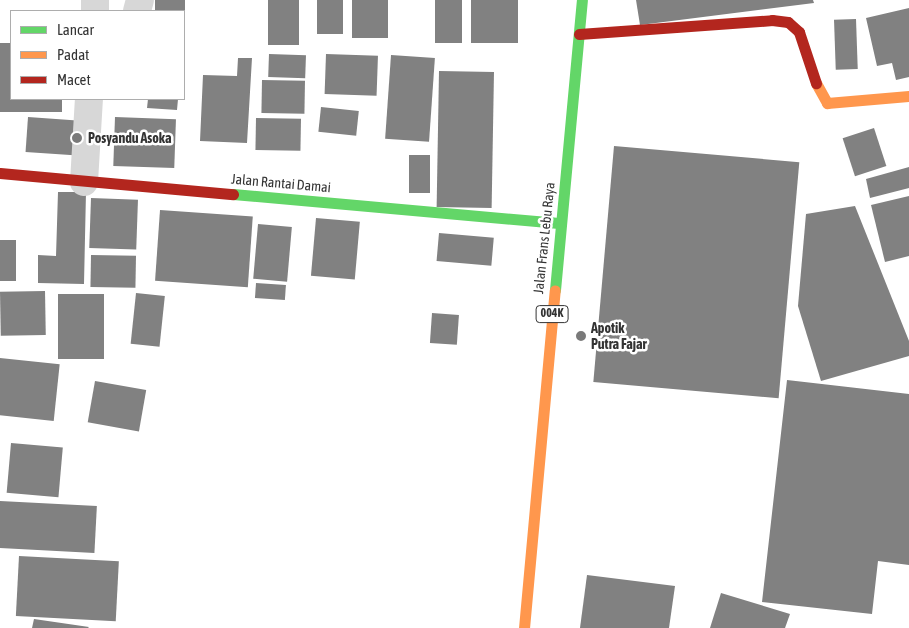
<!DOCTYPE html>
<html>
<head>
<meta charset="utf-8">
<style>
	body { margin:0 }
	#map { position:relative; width:909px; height:628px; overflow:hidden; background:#fff; font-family:"Asap Condensed",sans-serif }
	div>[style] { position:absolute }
	.building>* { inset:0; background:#818181; transform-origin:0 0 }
	.street>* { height:28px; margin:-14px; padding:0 14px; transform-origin:14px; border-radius:14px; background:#d7d7d7 }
	.fast>* { height:11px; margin:-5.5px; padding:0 5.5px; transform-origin:5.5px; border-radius:5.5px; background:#63d668 }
	.slow>* { height:11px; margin:-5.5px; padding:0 5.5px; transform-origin:5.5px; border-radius:5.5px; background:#ff974d }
	.jam>* { height:11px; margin:-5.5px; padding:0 5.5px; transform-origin:5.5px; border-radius:5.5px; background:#b3261e }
	.dots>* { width:14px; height:14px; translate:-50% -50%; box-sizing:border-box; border:2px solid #fff; border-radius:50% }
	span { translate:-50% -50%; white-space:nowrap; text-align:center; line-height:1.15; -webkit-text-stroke:5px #fff; paint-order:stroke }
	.shield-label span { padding:1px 4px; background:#fff; border:1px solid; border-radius:4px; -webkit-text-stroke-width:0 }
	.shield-label { font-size:12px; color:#333; font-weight:700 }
	.poi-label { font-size:14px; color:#333; font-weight:700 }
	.left { translate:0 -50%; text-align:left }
	.street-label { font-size:14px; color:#333 }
	.legend { position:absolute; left:10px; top:10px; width:175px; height:90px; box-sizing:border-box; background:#fff; border:1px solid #adadad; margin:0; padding:6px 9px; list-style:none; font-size:15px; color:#333 }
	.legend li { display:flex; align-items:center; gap:10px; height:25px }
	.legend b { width:25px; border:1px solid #adadad }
</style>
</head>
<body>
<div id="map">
	<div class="building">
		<div style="left:155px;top:0;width:30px;height:11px"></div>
		<div style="left:268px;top:0;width:31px;height:45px"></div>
		<div style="left:317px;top:0;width:26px;height:34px"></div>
		<div style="left:352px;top:0;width:36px;height:38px"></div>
		<div style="left:435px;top:0;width:27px;height:43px"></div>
		<div style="left:471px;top:0;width:47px;height:43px"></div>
		<div style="clip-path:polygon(636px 0,813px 0,814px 3px,640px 25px)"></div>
		<div style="clip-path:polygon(909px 8px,909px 77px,896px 80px,892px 63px,877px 66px,866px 18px)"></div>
		<div style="left:856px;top:19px;width:50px;height:22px;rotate:88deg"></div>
		<div style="clip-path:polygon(0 43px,11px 43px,11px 99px,62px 99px,62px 112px,0 112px)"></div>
		<div style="left:269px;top:54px;width:37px;height:23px;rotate:2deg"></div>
		<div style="left:326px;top:54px;width:52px;height:40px;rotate:2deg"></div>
		<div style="left:391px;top:55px;width:44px;height:84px;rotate:4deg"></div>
		<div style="clip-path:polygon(238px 58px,252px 58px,247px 143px,200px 141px,203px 75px,237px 76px)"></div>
		<div style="left:439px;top:71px;width:55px;height:136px;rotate:1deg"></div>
		<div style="left:262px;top:80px;width:43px;height:33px;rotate:1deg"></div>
		<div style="clip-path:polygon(148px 99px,178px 99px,177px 110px,147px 108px)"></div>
		<div style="left:321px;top:107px;width:38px;height:25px;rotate:6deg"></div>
		<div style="left:28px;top:117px;width:56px;height:35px;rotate:4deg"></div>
		<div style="left:115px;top:117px;width:61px;height:49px;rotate:2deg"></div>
		<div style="left:256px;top:118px;width:45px;height:32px;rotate:1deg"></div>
		<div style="left:874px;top:128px;width:40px;height:33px;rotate:72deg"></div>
		<div style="left:614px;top:146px;width:186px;height:237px;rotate:5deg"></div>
		<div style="left:409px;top:155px;width:21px;height:38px"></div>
		<div style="clip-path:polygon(909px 167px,909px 188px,870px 198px,866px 179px)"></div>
		<div style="clip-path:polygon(58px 192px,86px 192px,84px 284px,38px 283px,38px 255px,56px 256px)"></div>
		<div style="clip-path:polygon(909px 196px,909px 256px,885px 262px,871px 205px)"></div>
		<div style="left:91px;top:198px;width:47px;height:50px;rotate:2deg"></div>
		<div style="clip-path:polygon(855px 206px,909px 341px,909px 356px,821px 381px,798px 306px,806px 214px)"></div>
		<div style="left:160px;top:210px;width:93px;height:71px;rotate:4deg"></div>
		<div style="left:316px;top:218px;width:44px;height:58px;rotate:5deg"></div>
		<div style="left:258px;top:224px;width:34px;height:55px;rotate:5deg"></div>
		<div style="left:439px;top:233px;width:55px;height:28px;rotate:5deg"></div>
		<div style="left:0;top:240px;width:16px;height:41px"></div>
		<div style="left:91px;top:255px;width:45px;height:32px;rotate:1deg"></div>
		<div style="left:256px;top:283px;width:30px;height:15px;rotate:4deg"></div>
		<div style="left:45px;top:291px;width:44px;height:45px;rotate:89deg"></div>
		<div style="left:136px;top:293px;width:29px;height:51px;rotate:6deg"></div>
		<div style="left:58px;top:294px;width:46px;height:65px"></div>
		<div style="left:432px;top:313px;width:27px;height:30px;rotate:4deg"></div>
		<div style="left:0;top:358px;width:60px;height:57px;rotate:6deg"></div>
		<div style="clip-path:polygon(787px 380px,909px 394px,909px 565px,878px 561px,872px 614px,762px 602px)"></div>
		<div style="left:95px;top:381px;width:52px;height:42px;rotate:10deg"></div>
		<div style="left:11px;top:443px;width:52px;height:50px;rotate:5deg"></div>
		<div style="left:0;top:501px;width:97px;height:47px;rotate:3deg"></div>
		<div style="left:19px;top:556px;width:100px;height:60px;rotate:3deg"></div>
		<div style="clip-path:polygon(587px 575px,675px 586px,669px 628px,580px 628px)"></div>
		<div style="clip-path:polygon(721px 593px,790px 614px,785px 628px,710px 628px)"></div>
		<div style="clip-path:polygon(34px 619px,89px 627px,88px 628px,32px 628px)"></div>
	</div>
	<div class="street">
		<div style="left:95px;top:11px;width:11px;rotate:-90deg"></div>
		<div style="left:137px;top:11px;width:11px;rotate:-75deg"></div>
		<div style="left:84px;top:182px;width:83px;rotate:-86.6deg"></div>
	</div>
	<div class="fast">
		<div style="left:233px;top:194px;width:327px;rotate:5.1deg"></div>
		<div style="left:555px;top:290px;width:291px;rotate:-84.7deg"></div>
	</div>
	<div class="slow">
		<div style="left:816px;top:83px;width:23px;rotate:61deg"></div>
		<div style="left:827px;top:103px;width:82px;rotate:-4.9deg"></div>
		<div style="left:524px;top:628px;width:339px;rotate:-84.8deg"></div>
	</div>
	<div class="jam">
		<div style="left:579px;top:34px;width:194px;rotate:-4.1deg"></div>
		<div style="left:772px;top:20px;width:16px;rotate:7deg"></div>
		<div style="left:788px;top:22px;width:15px;rotate:42deg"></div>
		<div style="left:799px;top:32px;width:54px;rotate:71.6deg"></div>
		<div style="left:0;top:173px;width:234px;rotate:5.2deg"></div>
	</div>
	<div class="dots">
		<div style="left:77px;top:138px;background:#7a7a7a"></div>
		<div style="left:581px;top:336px;background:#7a7a7a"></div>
	</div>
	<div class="shield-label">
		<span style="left:552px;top:314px">004K</span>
	</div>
	<div class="poi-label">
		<span class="left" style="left:88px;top:138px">Posyandu Asoka</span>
		<span class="left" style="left:591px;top:336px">Apotik<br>Putra Fajar</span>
	</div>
	<div class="street-label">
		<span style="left:281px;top:183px;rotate:5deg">Jalan Rantai Damai</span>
		<span style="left:544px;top:238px;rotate:-84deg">Jalan Frans Lebu Raya</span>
	</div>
	<ul class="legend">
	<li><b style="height:6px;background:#63d668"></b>Lancar</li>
	<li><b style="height:6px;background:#ff974d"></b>Padat</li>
	<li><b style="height:6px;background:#b3261e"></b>Macet</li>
	</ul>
</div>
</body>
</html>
